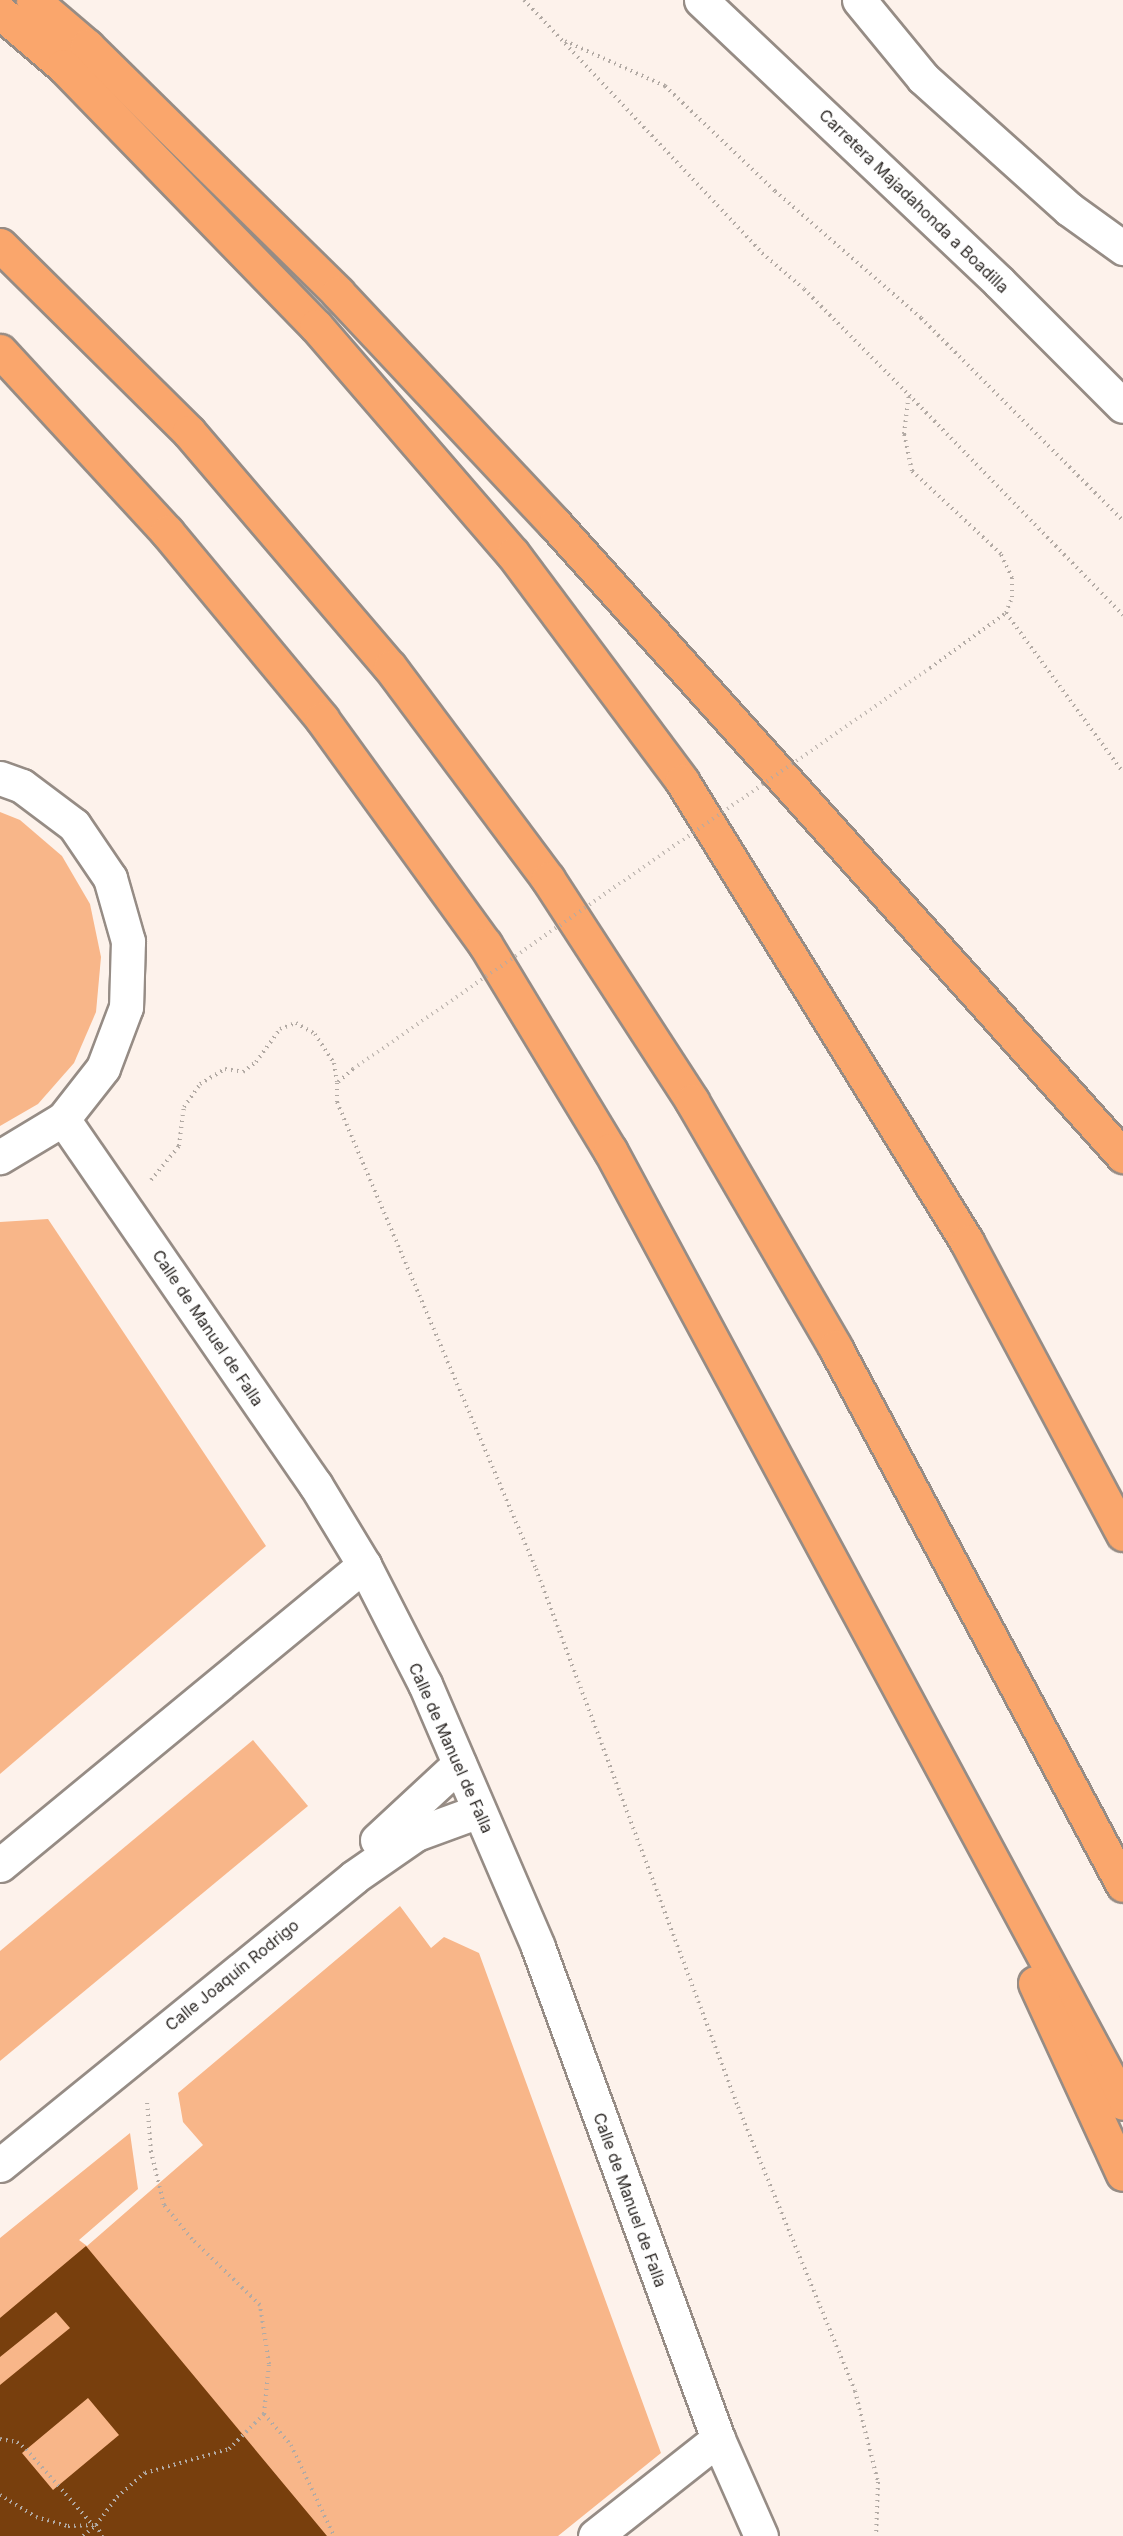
<!DOCTYPE html>
<html>
<head>
<meta charset="utf-8">
<style>
	body { margin:0 }
	#map { position:relative; width:1123px; height:2536px; overflow:hidden; background:#fdf2eb; font-family:Inter,sans-serif }
	div>[style] { position:absolute }
	.green>* { inset:0; background:#f8b689 }
	.building>* { inset:0; background:#783f0d }
	.path>* { height:4px; margin-top:-2px; transform-origin:0; background:repeating-linear-gradient(90deg,#b2aaa4 0 1.5px,transparent 0 6px) }
	.roads { filter:drop-shadow(2px 0 #968c85) drop-shadow(-2px 0 #968c85) drop-shadow(0 2px #968c85) drop-shadow(0 -2px #968c85) }
	.minor>* { height:33px; margin:-16.5px; padding:0 16.5px; transform-origin:16.5px; border-radius:16.5px; background:#fff }
	.highway>* { height:33px; margin:-16.5px; padding:0 16.5px; transform-origin:16.5px; border-radius:16.5px; background:#faa66c }
	.path-bridge>* { height:4px; margin-top:-2px; transform-origin:0; background:repeating-linear-gradient(90deg,#b2aaa4 0 1.5px,transparent 0 6px) }
	span { translate:-50% -50%; white-space:nowrap; text-align:center; line-height:1.15; -webkit-text-stroke:6px #fff; paint-order:stroke }
	.street-label { font-size:16px; color:#2e2a27 }
</style>
</head>
<body>
<div id="map">
	<div class="green">
		<div style="clip-path:polygon(0 812px,20px 820px,62px 856px,90px 904px,101px 957px,96px 1012px,74px 1063px,38px 1104px,0 1126px)"></div>
		<div style="clip-path:polygon(48px 1219px,266px 1546px,0 1774px,0 1222px)"></div>
		<div style="clip-path:polygon(253px 1740px,308px 1806px,0 2061px,0 1951px)"></div>
		<div style="clip-path:polygon(400px 1906px,431px 1948px,444px 1937px,479px 1953px,661px 2453px,558px 2536px,0 2536px,0 2238px,130px 2133px,138px 2189px,79px 2240px,87px 2246px,203px 2145px,183px 2122px,178px 2093px)"></div>
	</div>
	<div class="building">
		<div style="clip-path:polygon(evenodd,86px 2246px,327px 2536px,0 2536px,0 2385px,70px 2328px,56px 2312px,0 2357px,0 2318px,86px 2246px,88px 2398px,119px 2435px,53px 2490px,22px 2453px,88px 2398px)"></div>
	</div>
	<div class="path">
		<div style="left:524px;top:0;width:347px;rotate:46.7deg"></div>
		<div style="left:762px;top:253px;width:55px;rotate:40.6deg"></div>
		<div style="left:804px;top:289px;width:149px;rotate:45.3deg"></div>
		<div style="left:565px;top:41px;width:110px;rotate:24.2deg"></div>
		<div style="left:665px;top:86px;width:152px;rotate:43.7deg"></div>
		<div style="left:775px;top:191px;width:194px;rotate:41deg"></div>
		<div style="left:921px;top:318px;width:286px;rotate:45.1deg"></div>
		<div style="left:1006px;top:613px;width:197px;rotate:53.7deg"></div>
		<div style="left:930px;top:668px;width:94px;rotate:-35.9deg"></div>
		<div style="left:1006px;top:613px;width:17px;rotate:-69deg"></div>
		<div style="left:1012px;top:597px;width:19px;rotate:-90deg"></div>
		<div style="left:1012px;top:578px;width:26px;rotate:-115deg"></div>
		<div style="left:1001px;top:554px;width:122px;rotate:-137deg"></div>
		<div style="left:912px;top:471px;width:38px;rotate:-102deg"></div>
		<div style="left:904px;top:434px;width:39px;rotate:-83deg"></div>
		<div style="left:909px;top:395px;width:307px;rotate:45.8deg"></div>
		<div style="left:353px;top:1069px;width:21px;rotate:139deg"></div>
		<div style="left:337px;top:1083px;width:19px;rotate:90deg"></div>
		<div style="left:337px;top:1102px;width:508px;rotate:66.92deg"></div>
		<div style="left:536px;top:1569px;width:575px;rotate:69.42deg"></div>
		<div style="left:738px;top:2107px;width:307px;rotate:67.6deg"></div>
		<div style="left:855px;top:2391px;width:94px;rotate:75.8deg"></div>
		<div style="left:878px;top:2482px;width:54px;rotate:92.1deg"></div>
		<div style="left:151px;top:1180px;width:44px;rotate:-50.5deg"></div>
		<div style="left:179px;top:1146px;width:39px;rotate:-83deg"></div>
		<div style="left:184px;top:1107px;width:28px;rotate:-55deg"></div>
		<div style="left:200px;top:1084px;width:29px;rotate:-31deg"></div>
		<div style="left:225px;top:1069px;width:18px;rotate:9deg"></div>
		<div style="left:243px;top:1072px;width:16px;rotate:-38deg"></div>
		<div style="left:256px;top:1062px;width:41px;rotate:-54deg"></div>
		<div style="left:280px;top:1029px;width:17px;rotate:-21deg"></div>
		<div style="left:296px;top:1023px;width:22px;rotate:30deg"></div>
		<div style="left:315px;top:1034px;width:35px;rotate:57deg"></div>
		<div style="left:334px;top:1063px;width:19px;rotate:81deg"></div>
		<div style="left:264px;top:2414px;width:41px;rotate:48.9deg"></div>
		<div style="left:291px;top:2445px;width:101px;rotate:64.7deg"></div>
		<div style="left:0;top:2439px;width:17px;rotate:10deg"></div>
		<div style="left:17px;top:2442px;width:11px;rotate:38deg"></div>
		<div style="left:26px;top:2449px;width:100px;rotate:48.7deg"></div>
		<div style="left:0;top:2495px;width:42px;rotate:31.4deg"></div>
		<div style="left:36px;top:2517px;width:33px;rotate:16deg"></div>
		<div style="left:68px;top:2526px;width:28px;rotate:-2deg"></div>
		<div style="left:96px;top:2525px;width:13px;rotate:61deg"></div>
		<div style="left:83px;top:2536px;width:17px;rotate:-40deg"></div>
		<div style="left:96px;top:2525px;width:35px;rotate:-53deg"></div>
		<div style="left:117px;top:2497px;width:37px;rotate:-41deg"></div>
		<div style="left:145px;top:2473px;width:87px;rotate:-15.9deg"></div>
		<div style="left:229px;top:2449px;width:49px;rotate:-45deg"></div>
		<div style="left:264px;top:2414px;width:50px;rotate:-84.3deg"></div>
		<div style="left:269px;top:2364px;width:60px;rotate:-98.7deg"></div>
		<div style="left:260px;top:2305px;width:95px;rotate:-135.9deg"></div>
		<div style="left:192px;top:2239px;width:44px;rotate:-129.5deg"></div>
		<div style="left:164px;top:2205px;width:55px;rotate:-103.8deg"></div>
		<div style="left:151px;top:2152px;width:50px;rotate:-94.6deg"></div>
	</div>
	<div class="roads">
		<div class="minor">
			<div style="left:701px;top:0;width:410px;rotate:43.4deg"></div>
			<div style="left:999px;top:282px;width:175px;rotate:45deg"></div>
			<div style="left:859px;top:0;width:101px;rotate:50.6deg"></div>
			<div style="left:923px;top:78px;width:196px;rotate:41.9deg"></div>
			<div style="left:1069px;top:209px;width:67px;rotate:35.8deg"></div>
			<div style="left:0;top:778px;width:23px;rotate:20deg"></div>
			<div style="left:22px;top:786px;width:65px;rotate:36.9deg"></div>
			<div style="left:74px;top:825px;width:64px;rotate:55.8deg"></div>
			<div style="left:110px;top:878px;width:66px;rotate:74.1deg"></div>
			<div style="left:128px;top:941px;width:66px;rotate:91.7deg"></div>
			<div style="left:126px;top:1007px;width:65px;rotate:110.7deg"></div>
			<div style="left:103px;top:1068px;width:65px;rotate:128.1deg"></div>
			<div style="left:63px;top:1119px;width:74px;rotate:148.9deg"></div>
			<div style="left:63px;top:1119px;width:444px;rotate:55.4deg"></div>
			<div style="left:315px;top:1484px;width:95px;rotate:58.8deg"></div>
			<div style="left:364px;top:1565px;width:134px;rotate:62.9deg"></div>
			<div style="left:425px;top:1684px;width:286px;rotate:66.7deg"></div>
			<div style="left:538px;top:1947px;width:524px;rotate:69.9deg"></div>
			<div style="left:718px;top:2439px;width:106px;rotate:66.1deg"></div>
			<div style="left:377px;top:1840px;width:112px;rotate:-42.8deg"></div>
			<div style="left:0;top:1865px;width:472px;rotate:-39.5deg"></div>
			<div style="left:0;top:2165px;width:456px;rotate:-39.1deg"></div>
			<div style="left:354px;top:1877px;width:75px;rotate:-34.7deg"></div>
			<div style="left:416px;top:1834px;width:67px;rotate:-20.1deg"></div>
			<div style="left:595px;top:2536px;width:157px;rotate:-38.3deg"></div>
		</div>
		<div class="highway">
			<div style="left:33px;top:0;width:71px;rotate:40.4deg"></div>
			<div style="left:87px;top:46px;width:352px;rotate:44.5deg"></div>
			<div style="left:338px;top:293px;width:317px;rotate:46.8deg"></div>
			<div style="left:555px;top:524px;width:850px;rotate:48.05deg"></div>
			<div style="left:0;top:12px;width:83px;rotate:40.6deg"></div>
			<div style="left:63px;top:66px;width:363px;rotate:45.8deg"></div>
			<div style="left:316px;top:326px;width:301px;rotate:49.2deg"></div>
			<div style="left:513px;top:554px;width:283px;rotate:53.3deg"></div>
			<div style="left:682px;top:781px;width:542px;rotate:58.27deg"></div>
			<div style="left:967px;top:1242px;width:331px;rotate:61.9deg"></div>
			<div style="left:0;top:245px;width:266px;rotate:44.7deg"></div>
			<div style="left:189px;top:432px;width:309px;rotate:49.5deg"></div>
			<div style="left:390px;top:667px;width:264px;rotate:53.3deg"></div>
			<div style="left:548px;top:879px;width:265px;rotate:57deg"></div>
			<div style="left:692px;top:1101px;width:285px;rotate:59.8deg"></div>
			<div style="left:835px;top:1347px;width:610px;rotate:61.84deg"></div>
			<div style="left:0;top:351px;width:246px;rotate:47.3deg"></div>
			<div style="left:167px;top:532px;width:243px;rotate:50.3deg"></div>
			<div style="left:322px;top:719px;width:278px;rotate:54.1deg"></div>
			<div style="left:485px;top:944px;width:241px;rotate:58.8deg"></div>
			<div style="left:610px;top:1150px;width:1082px;rotate:61.71deg"></div>
			<div style="left:1035px;top:1983px;width:210px;rotate:65.3deg"></div>
		</div>
	</div>
	<div class="path-bridge">
		<div style="left:353px;top:1069px;width:703px;rotate:-34.8deg"></div>
	</div>
	<div class="street-label">
		<span style="left:914px;top:201px;rotate:44deg">Carretera Majadahonda a Boadilla</span>
		<span style="left:208px;top:1328px;rotate:56deg">Calle de Manuel de Falla</span>
		<span style="left:451px;top:1748px;rotate:66deg">Calle de Manuel de Falla</span>
		<span style="left:232px;top:1975px;rotate:-39deg">Calle Joaquín Rodrigo</span>
		<span style="left:630px;top:2200px;rotate:70deg">Calle de Manuel de Falla</span>
	</div>
</div>
</body>
</html>
